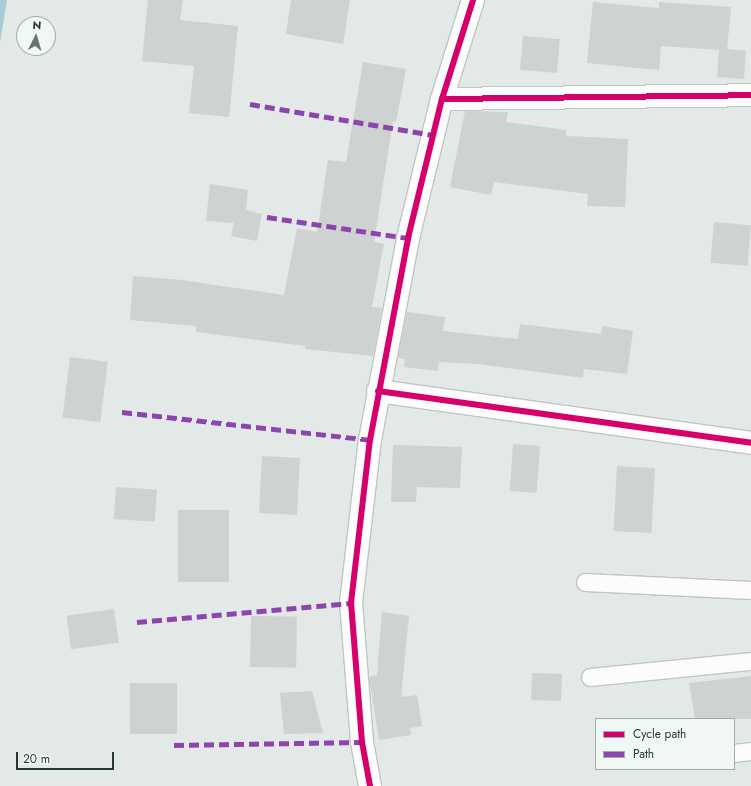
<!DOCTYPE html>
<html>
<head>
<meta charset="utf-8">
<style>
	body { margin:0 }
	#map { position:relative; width:751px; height:786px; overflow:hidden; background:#e3e9e6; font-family:Jost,sans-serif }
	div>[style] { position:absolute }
	.water>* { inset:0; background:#a7ced4 }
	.building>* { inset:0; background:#ced2d0; transform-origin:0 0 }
	.roads { filter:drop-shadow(1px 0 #c0c5c3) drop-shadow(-1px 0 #c0c5c3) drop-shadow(0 1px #c0c5c3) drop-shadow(0 -1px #c0c5c3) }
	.lane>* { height:17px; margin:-8.5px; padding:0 8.5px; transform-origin:8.5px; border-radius:8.5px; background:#fbfcfb }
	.street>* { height:22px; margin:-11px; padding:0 11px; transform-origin:11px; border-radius:11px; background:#fbfcfb }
	.quiet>* { height:5px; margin-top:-2.5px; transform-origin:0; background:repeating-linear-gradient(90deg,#8e44ad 0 10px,transparent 0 15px) }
	.cycleway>* { height:6px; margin:-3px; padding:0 3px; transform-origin:3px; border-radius:3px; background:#d6006c }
	span { translate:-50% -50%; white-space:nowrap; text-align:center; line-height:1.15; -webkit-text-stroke:3px #f1f7f4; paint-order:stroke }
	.legend { position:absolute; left:595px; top:718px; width:140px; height:52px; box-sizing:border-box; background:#f1f7f4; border:1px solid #9faba7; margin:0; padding:5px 7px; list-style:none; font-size:12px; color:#233a34 }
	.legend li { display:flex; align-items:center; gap:8px; height:20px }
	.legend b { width:20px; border:1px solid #9faba7 }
	.north { position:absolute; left:16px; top:16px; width:40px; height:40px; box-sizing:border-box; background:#f1f7f4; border:1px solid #9faba7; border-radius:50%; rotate:5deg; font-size:11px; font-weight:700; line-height:16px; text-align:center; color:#233a34 }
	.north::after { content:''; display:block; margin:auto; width:14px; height:18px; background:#667772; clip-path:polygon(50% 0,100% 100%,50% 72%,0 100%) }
	.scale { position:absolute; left:16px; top:752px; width:98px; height:18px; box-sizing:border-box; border:2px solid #233a34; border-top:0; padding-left:5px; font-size:12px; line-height:14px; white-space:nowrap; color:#233a34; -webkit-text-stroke:3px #f1f7f4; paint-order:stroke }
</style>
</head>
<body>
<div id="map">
	<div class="water">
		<div style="clip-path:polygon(0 0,7px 0,0 43px)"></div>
	</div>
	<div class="building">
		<div style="clip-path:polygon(148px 0,183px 0,180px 20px,238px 26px,229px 117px,189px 113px,194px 66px,142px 61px)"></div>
		<div style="clip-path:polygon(291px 0,350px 0,343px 44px,286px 34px)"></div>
		<div style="clip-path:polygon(593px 2px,659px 8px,659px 2px,731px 7px,727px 49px,746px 51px,744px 79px,717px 77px,719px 50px,661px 46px,659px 70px,587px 63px)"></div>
		<div style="left:523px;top:36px;width:37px;height:34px;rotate:5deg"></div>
		<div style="clip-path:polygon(363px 62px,406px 69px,396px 122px,393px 121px,374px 242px,384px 244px,372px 307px,382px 308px,373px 356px,305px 349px,305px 346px,196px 332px,196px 326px,130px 320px,133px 276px,182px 280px,284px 295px,297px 228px,317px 232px,328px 160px,346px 162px)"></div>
		<div style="clip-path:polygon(465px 111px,508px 112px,506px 122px,566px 130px,566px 136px,628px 139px,625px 207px,587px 206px,588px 194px,494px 182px,491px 195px,450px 187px)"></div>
		<div style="clip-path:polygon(210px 184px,248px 190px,246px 210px,262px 214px,257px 241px,231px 236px,234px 223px,206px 221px)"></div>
		<div style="left:714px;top:222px;width:37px;height:41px;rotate:5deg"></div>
		<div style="clip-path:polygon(407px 312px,445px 317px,443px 331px,518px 339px,520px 324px,601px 334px,602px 326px,633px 331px,627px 374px,584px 369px,583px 378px,477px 364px,439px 362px,438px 371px,404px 367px,405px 359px,398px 358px)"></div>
		<div style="left:70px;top:357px;width:38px;height:61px;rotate:7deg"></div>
		<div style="left:513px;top:444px;width:27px;height:47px;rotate:4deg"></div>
		<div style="clip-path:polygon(393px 445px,462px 447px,460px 488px,417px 487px,416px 502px,391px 502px)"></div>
		<div style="left:262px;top:456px;width:38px;height:57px;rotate:3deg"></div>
		<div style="left:617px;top:466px;width:38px;height:65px;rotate:3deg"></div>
		<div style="left:116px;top:487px;width:41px;height:32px;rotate:4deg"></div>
		<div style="left:178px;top:510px;width:51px;height:72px"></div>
		<div style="left:114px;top:609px;width:34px;height:48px;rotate:82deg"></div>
		<div style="clip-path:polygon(382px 612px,409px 616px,401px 697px,417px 695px,422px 726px,410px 728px,411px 735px,379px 740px,369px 677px,377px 675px)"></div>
		<div style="left:251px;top:616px;width:46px;height:51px;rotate:1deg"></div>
		<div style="left:532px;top:673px;width:30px;height:27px;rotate:2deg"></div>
		<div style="clip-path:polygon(751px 676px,751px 719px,695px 719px,689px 683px)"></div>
		<div style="left:130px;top:683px;width:47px;height:51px"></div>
		<div style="clip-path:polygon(312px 691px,323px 733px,284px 734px,280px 693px)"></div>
	</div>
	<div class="roads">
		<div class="lane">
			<div style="left:585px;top:582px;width:166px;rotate:2.8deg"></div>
			<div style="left:590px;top:677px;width:162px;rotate:-5.7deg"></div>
			<div style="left:734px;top:753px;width:17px;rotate:-7deg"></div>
		</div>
		<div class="street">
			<div style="left:442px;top:99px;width:309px;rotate:-0.7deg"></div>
			<div style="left:378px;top:391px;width:377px;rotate:7.9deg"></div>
			<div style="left:370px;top:786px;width:45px;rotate:-100.3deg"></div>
			<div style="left:362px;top:742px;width:139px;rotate:-94.5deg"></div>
			<div style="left:351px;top:603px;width:164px;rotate:-83.4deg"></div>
			<div style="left:370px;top:440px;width:206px;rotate:-79.3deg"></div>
			<div style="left:408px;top:238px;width:143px;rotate:-76.3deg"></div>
			<div style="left:442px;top:99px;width:104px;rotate:-72.6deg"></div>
		</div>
	</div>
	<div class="quiet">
		<div style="left:250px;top:104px;width:186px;rotate:9.6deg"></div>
		<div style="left:267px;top:217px;width:143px;rotate:8.5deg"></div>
		<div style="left:122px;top:412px;width:250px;rotate:6.4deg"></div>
		<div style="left:137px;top:622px;width:215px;rotate:-5.1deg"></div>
		<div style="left:174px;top:745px;width:188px;rotate:-0.9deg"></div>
	</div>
	<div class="cycleway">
		<div style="left:442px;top:99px;width:309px;rotate:-0.7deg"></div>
		<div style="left:378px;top:391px;width:377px;rotate:7.9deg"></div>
		<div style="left:370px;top:786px;width:45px;rotate:-100.3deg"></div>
		<div style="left:362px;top:742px;width:139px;rotate:-94.5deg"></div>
		<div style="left:351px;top:603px;width:164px;rotate:-83.4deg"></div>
		<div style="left:370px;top:440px;width:206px;rotate:-79.3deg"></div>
		<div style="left:408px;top:238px;width:143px;rotate:-76.3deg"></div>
		<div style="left:442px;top:99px;width:104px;rotate:-72.6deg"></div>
	</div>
	<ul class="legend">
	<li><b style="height:5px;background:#d6006c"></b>Cycle path</li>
	<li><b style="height:5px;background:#8e44ad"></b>Path</li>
	</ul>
	<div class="north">N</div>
	<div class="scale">20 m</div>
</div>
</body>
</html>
